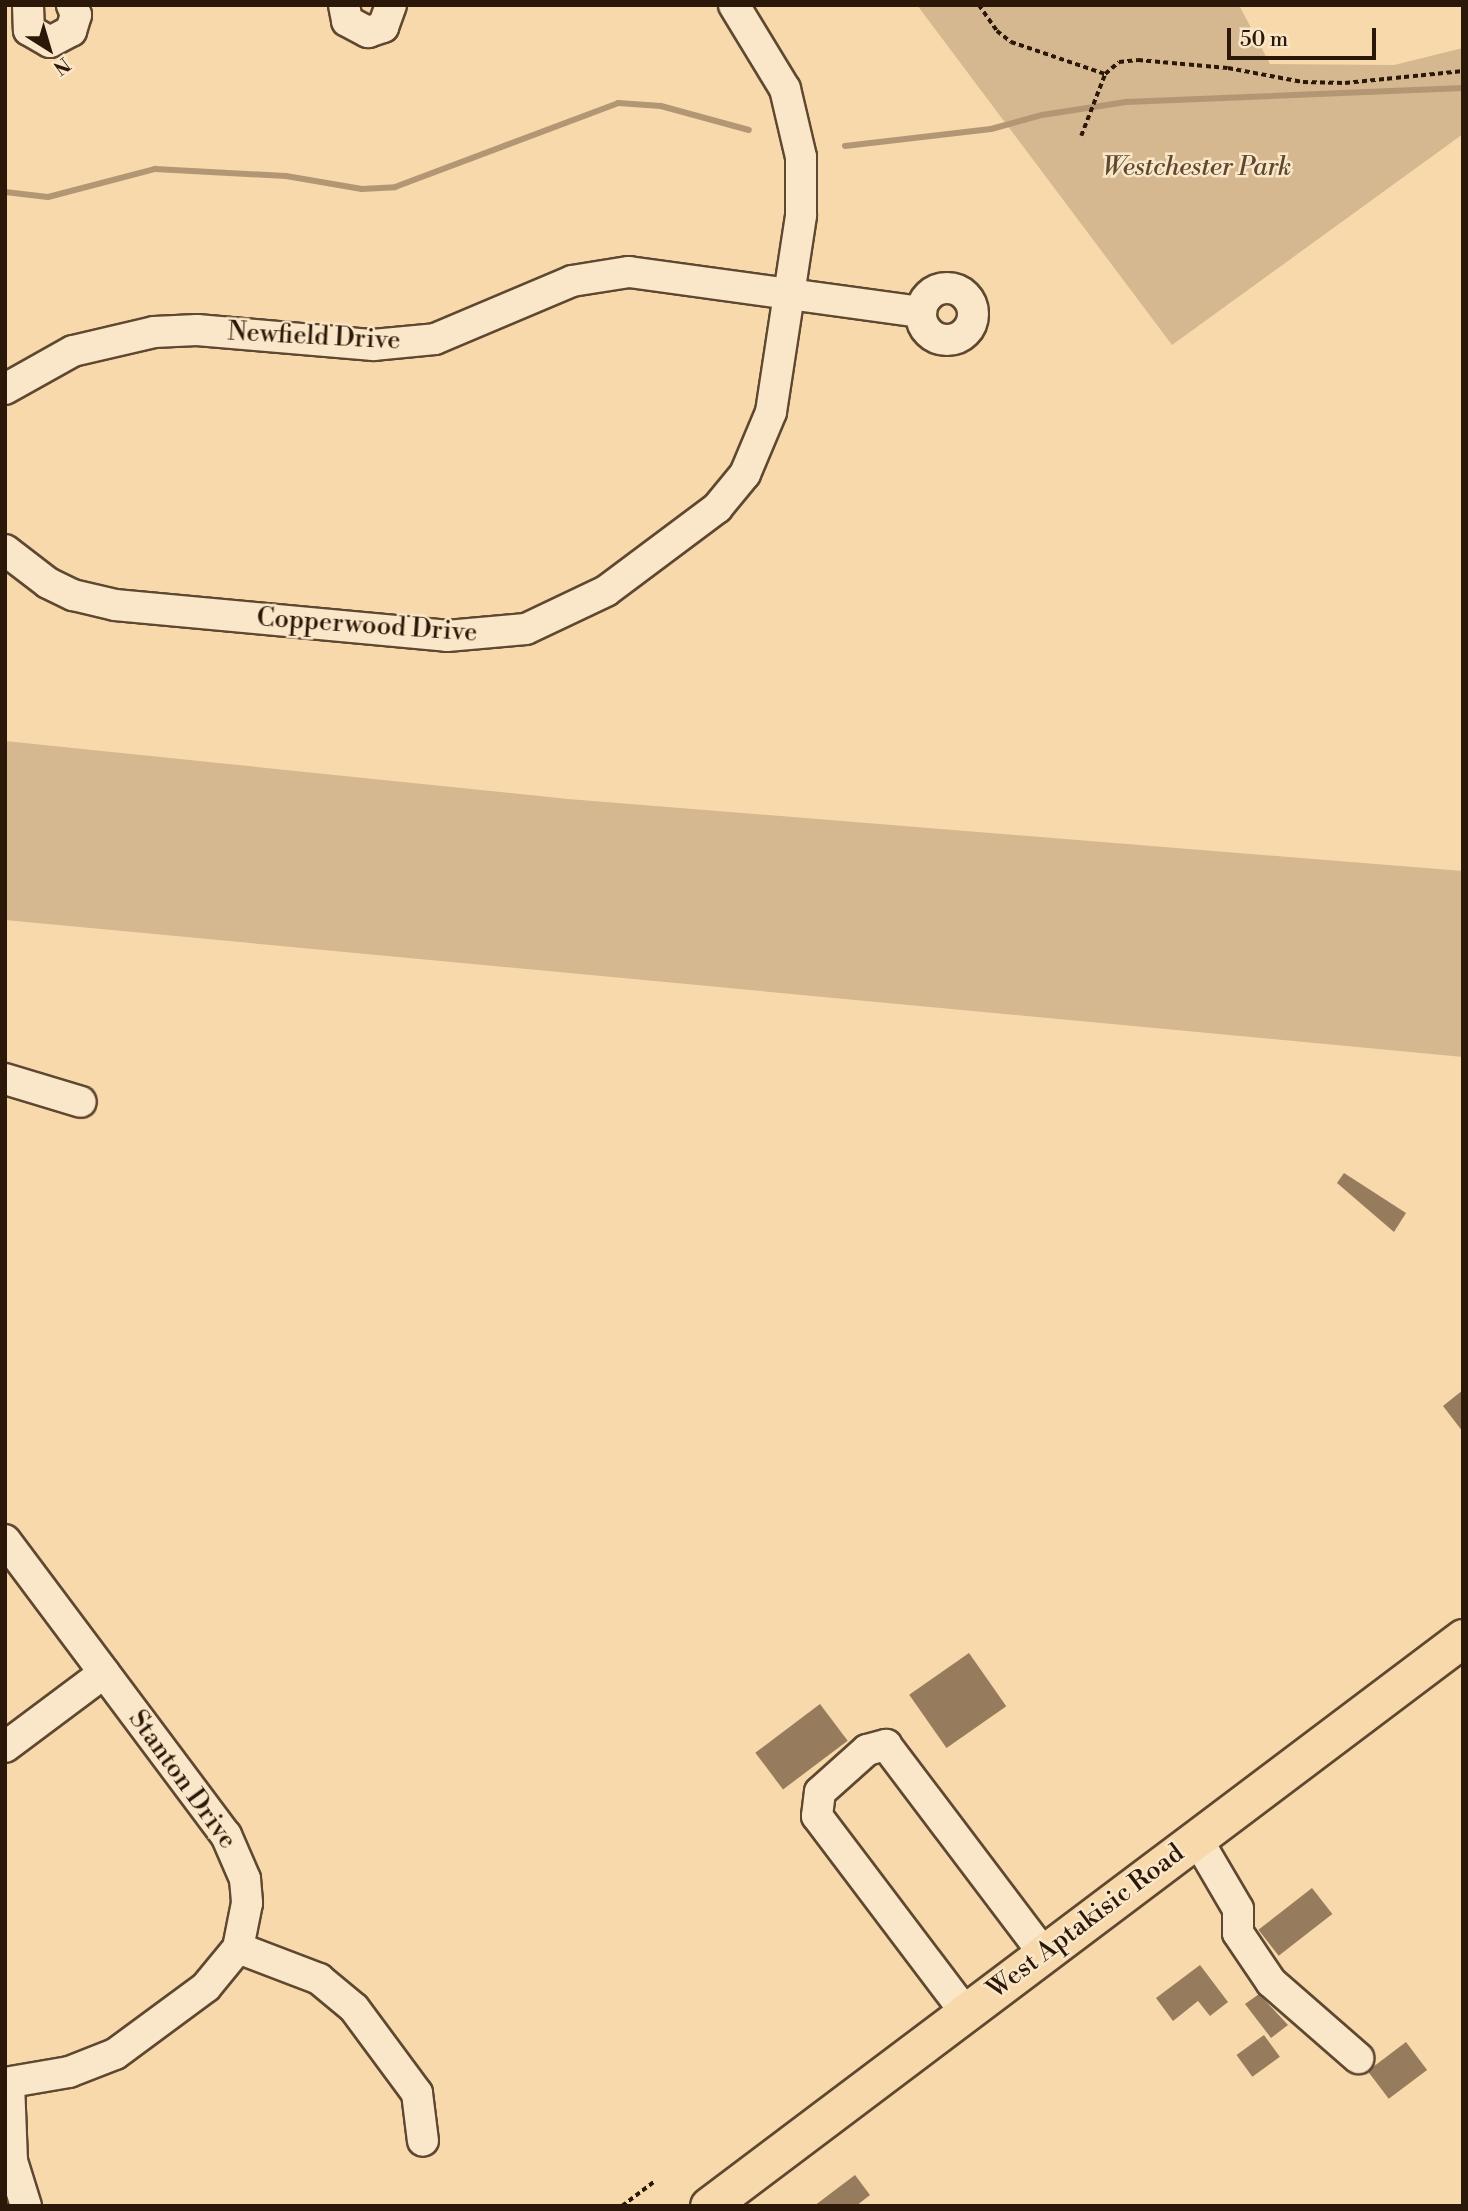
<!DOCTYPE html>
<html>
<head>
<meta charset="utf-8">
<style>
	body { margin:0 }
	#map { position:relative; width:1468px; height:2211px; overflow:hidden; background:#f8d9ab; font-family:"Libre Bodoni",serif }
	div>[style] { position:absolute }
	.green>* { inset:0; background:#d5b88f }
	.stream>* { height:6px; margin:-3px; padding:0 3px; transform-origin:3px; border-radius:3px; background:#b39774 }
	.building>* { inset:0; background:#967c5d; transform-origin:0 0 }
	.path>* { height:3.5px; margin-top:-1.75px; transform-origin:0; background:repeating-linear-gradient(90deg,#2c1808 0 5px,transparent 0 8.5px) }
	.roads { filter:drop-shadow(2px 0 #5f4831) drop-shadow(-2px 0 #5f4831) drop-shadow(0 2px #5f4831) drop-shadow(0 -2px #5f4831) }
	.minor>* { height:30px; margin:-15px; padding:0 15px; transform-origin:15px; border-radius:15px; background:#fae6c8 }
	.minor>.ring { margin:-15px; padding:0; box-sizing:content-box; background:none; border:30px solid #fae6c8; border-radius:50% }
	.major>* { height:37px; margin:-18.5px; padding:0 18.5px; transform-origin:18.5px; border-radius:18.5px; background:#f8d9ab }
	span { translate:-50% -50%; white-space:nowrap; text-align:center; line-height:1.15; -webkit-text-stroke:5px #fae6c8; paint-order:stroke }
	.park-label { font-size:26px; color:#5f4830; font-style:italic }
	.street-label { font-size:26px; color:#2c1808 }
	.frame { position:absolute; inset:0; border:7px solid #2c1808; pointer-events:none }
	.north { position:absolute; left:14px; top:14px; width:70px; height:70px; -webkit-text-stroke:5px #fae6c8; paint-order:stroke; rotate:143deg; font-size:19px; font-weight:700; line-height:28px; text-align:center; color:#2c1808 }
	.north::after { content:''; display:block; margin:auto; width:24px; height:32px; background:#2c1808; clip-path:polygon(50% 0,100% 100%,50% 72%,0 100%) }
	.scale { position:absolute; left:1227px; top:28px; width:149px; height:32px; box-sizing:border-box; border:4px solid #2c1808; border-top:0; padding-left:9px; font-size:21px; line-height:24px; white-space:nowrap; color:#2c1808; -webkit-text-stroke:5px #fae6c8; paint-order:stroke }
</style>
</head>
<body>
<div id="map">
	<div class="green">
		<div style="clip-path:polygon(917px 5px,1239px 5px,1270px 64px,1394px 65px,1463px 48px,1463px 134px,1172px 345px)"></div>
		<div style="clip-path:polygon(5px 741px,568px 799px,1463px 871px,1463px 1057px,5px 920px)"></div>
	</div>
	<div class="stream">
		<div style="left:845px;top:146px;width:147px;rotate:-6.6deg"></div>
		<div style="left:991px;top:129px;width:53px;rotate:-15.4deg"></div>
		<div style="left:1042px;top:115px;width:85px;rotate:-8.8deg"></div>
		<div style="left:1126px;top:102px;width:337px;rotate:-2.4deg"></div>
		<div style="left:5px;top:192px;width:43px;rotate:6.6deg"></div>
		<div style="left:48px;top:197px;width:111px;rotate:-14.7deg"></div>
		<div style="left:155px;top:169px;width:131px;rotate:3.1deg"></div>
		<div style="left:286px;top:176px;width:77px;rotate:9.7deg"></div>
		<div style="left:362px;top:189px;width:33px;rotate:-3deg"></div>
		<div style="left:395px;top:187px;width:238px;rotate:-20.6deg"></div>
		<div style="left:618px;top:103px;width:43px;rotate:4deg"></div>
		<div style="left:661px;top:106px;width:91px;rotate:15.3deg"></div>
	</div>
	<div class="building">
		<div style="clip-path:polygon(1344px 1173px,1406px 1213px,1394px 1232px,1337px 1183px)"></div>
		<div style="clip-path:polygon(1463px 1390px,1463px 1432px,1443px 1406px)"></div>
		<div style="left:969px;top:1653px;width:65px;height:73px;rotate:55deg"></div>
		<div style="left:820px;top:1704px;width:46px;height:81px;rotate:53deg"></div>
		<div style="left:1312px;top:1888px;width:33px;height:68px;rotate:52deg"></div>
		<div style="clip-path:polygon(1200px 1965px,1228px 2002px,1210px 2016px,1198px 2001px,1173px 2021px,1156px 1998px)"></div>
		<div style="clip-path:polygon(1259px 1994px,1288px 2025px,1271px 2038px,1245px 2004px)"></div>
		<div style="left:1264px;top:2035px;width:27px;height:34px;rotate:54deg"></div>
		<div style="left:1406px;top:2042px;width:35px;height:48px;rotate:53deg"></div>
		<div style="clip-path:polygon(855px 2175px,870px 2195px,856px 2206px,814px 2206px)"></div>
	</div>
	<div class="path">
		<div style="left:979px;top:5px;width:32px;rotate:55deg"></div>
		<div style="left:997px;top:31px;width:18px;rotate:38deg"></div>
		<div style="left:1011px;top:42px;width:99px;rotate:18.8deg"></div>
		<div style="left:1105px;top:74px;width:18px;rotate:-41deg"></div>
		<div style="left:1119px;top:62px;width:19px;rotate:-6deg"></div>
		<div style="left:1138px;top:60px;width:90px;rotate:5.1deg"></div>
		<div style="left:1228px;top:68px;width:76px;rotate:10.6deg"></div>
		<div style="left:1303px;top:82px;width:42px;rotate:1.4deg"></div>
		<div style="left:1345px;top:83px;width:119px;rotate:-5.8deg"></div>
		<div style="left:1081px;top:136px;width:66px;rotate:-68.8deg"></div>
		<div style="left:622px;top:2206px;width:41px;rotate:-37.1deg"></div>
	</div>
	<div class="roads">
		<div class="minor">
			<div style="left:28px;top:5px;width:25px;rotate:88deg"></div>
			<div style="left:29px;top:30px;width:24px;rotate:30deg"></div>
			<div style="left:50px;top:42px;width:24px;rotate:-28deg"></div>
			<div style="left:71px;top:31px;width:17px;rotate:-73deg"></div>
			<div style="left:76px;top:15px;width:11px;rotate:-112deg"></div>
			<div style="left:344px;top:5px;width:16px;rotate:79deg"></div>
			<div style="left:347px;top:21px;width:24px;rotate:28deg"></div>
			<div style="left:368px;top:32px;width:16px;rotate:-18deg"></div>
			<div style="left:383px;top:27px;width:23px;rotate:-70deg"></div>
			<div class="ring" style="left:921px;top:288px;width:22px;height:22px"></div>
			<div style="left:5px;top:389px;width:78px;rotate:-29.2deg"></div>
			<div style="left:73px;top:351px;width:83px;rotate:-13.2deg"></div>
			<div style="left:154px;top:332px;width:43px;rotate:-2.7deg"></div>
			<div style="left:197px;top:330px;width:177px;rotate:4.9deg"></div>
			<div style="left:373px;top:345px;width:62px;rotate:-5.5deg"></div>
			<div style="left:435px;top:339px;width:149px;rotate:-22.9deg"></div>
			<div style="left:572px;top:281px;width:58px;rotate:-9deg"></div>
			<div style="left:629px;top:272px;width:295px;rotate:7.8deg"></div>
			<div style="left:5px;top:550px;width:54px;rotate:37.5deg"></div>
			<div style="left:48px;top:583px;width:28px;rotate:26deg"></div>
			<div style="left:73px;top:595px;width:43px;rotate:13.4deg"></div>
			<div style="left:115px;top:605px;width:333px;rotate:5.3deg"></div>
			<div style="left:447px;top:636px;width:79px;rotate:-5.1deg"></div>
			<div style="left:526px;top:629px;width:89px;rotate:-25.4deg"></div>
			<div style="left:606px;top:591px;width:139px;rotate:-36.8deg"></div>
			<div style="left:717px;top:508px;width:44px;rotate:-50.5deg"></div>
			<div style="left:745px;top:474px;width:67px;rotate:-67.2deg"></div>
			<div style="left:771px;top:412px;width:199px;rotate:-81.3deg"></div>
			<div style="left:801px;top:215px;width:58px;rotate:-90deg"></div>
			<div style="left:801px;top:157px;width:70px;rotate:-103.2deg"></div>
			<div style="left:785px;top:89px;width:98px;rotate:-121.3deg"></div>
			<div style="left:5px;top:1079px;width:79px;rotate:16.8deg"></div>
			<div style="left:5px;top:1540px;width:369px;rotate:53.2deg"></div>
			<div style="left:226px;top:1835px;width:48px;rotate:66.6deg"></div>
			<div style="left:245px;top:1879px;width:24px;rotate:85deg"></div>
			<div style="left:247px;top:1903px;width:46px;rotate:101.3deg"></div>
			<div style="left:238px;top:1948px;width:50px;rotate:129.4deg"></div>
			<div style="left:206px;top:1987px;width:113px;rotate:143.6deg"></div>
			<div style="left:115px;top:2054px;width:49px;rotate:158.6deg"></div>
			<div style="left:69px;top:2072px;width:65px;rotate:170.2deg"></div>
			<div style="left:5px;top:1747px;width:124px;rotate:-36.8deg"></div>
			<div style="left:1197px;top:1839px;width:81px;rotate:59.6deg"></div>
			<div style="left:1238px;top:1909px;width:24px;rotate:90deg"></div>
			<div style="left:1238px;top:1933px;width:59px;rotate:56deg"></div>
			<div style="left:1271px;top:1982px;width:116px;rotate:41.1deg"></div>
			<div style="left:238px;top:1948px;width:87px;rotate:20.9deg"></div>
			<div style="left:319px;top:1979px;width:45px;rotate:39.6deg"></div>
			<div style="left:354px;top:2008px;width:106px;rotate:53.5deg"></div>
			<div style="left:417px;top:2093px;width:48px;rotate:82.9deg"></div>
			<div style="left:966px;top:2013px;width:247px;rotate:-127.1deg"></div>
			<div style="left:817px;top:1816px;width:24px;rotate:-83deg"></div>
			<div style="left:820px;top:1792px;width:63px;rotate:-41.8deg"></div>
			<div style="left:867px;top:1750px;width:20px;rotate:-15deg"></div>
			<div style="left:886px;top:1745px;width:262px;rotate:52.9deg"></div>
			<div style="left:9px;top:2083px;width:78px;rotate:87.8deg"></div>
			<div style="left:12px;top:2161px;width:47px;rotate:72.7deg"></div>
		</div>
		<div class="major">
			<div style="left:709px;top:2206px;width:944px;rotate:-36.99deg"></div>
		</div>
	</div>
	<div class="park-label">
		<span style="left:1197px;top:168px">Westchester Park</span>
	</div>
	<div class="street-label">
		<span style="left:314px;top:337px;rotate:3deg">Newfield Drive</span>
		<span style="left:367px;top:626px;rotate:4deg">Copperwood Drive</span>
		<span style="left:182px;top:1780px;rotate:54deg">Stanton Drive</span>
		<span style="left:1086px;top:1922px;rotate:-37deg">West Aptakisic Road</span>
	</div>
	<div class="frame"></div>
	<div class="north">N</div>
	<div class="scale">50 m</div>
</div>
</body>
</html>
